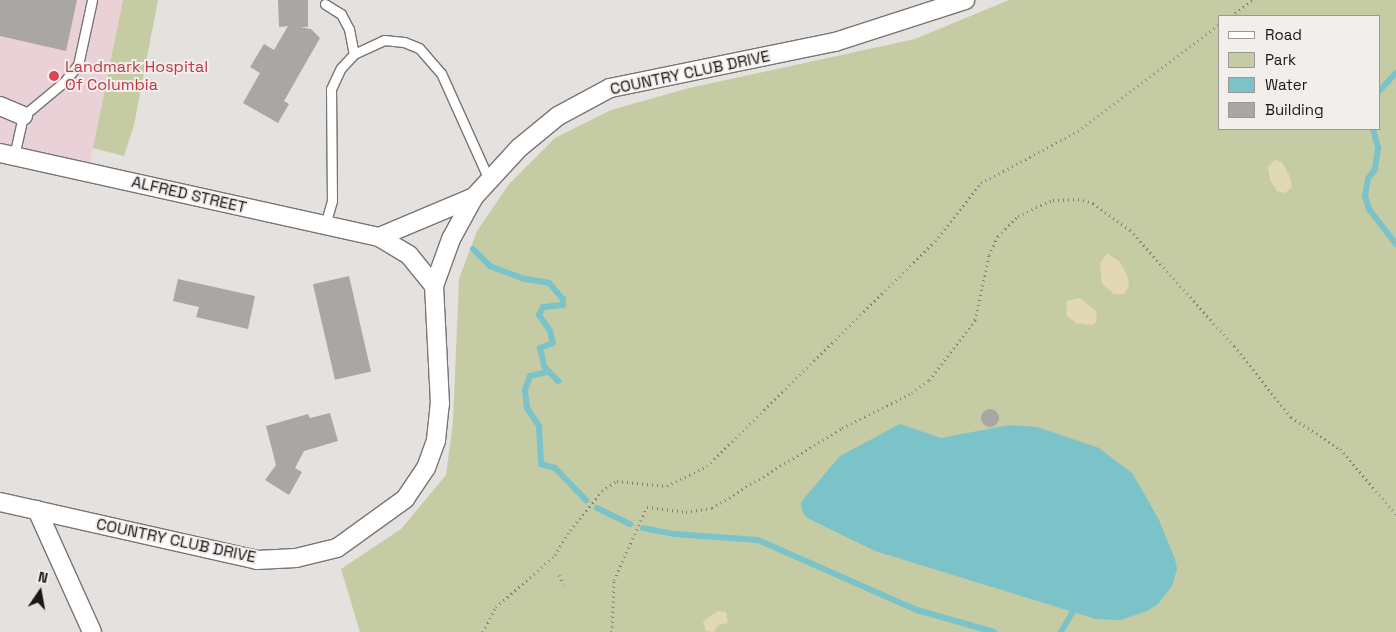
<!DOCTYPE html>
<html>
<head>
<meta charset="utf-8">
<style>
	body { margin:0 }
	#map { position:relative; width:1396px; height:632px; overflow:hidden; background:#e5e1de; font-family:"Space Grotesk",sans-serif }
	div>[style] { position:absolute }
	.medical>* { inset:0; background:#ead0d7 }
	.green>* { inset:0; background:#c5cca4 }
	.sand>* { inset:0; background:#e2d8b3 }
	.water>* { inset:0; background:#7bc3c9 }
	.stream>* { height:6px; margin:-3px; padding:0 3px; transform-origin:3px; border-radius:3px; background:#7bc3c9 }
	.building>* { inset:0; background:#aaa6a4; transform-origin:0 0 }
	.round { border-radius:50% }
	.path>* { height:3px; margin-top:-1.5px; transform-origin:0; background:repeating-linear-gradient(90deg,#817e7d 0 1px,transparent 0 5px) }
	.roads { filter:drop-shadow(1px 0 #787573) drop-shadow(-1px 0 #787573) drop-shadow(0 1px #787573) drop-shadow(0 -1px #787573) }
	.lane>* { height:9px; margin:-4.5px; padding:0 4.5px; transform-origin:4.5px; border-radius:4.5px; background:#fff }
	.street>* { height:18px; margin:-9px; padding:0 9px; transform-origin:9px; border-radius:9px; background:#fff }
	.dots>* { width:14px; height:14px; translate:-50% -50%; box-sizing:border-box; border:2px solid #f2eeec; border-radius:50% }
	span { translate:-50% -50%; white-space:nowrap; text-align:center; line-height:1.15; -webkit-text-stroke:4px #f2eeec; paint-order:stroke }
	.health-label { font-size:16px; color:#be3a42 }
	.left { translate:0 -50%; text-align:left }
	.street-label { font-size:16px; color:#191717 }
	.legend { position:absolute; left:1218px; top:15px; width:162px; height:115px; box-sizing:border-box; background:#f2eeec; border:1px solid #9b9897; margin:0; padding:6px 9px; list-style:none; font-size:15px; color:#191717 }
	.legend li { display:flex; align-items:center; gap:10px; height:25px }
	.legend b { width:25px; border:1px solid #9b9897 }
	.north { position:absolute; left:15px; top:567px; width:50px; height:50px; -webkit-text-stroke:4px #f2eeec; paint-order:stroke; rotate:12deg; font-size:14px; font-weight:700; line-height:20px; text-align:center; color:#191717 }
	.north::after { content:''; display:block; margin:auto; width:18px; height:22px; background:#191717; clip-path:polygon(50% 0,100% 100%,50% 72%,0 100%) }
</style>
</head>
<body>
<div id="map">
	<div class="medical">
		<div style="clip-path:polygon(0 0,123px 0,88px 173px,0 153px)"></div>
	</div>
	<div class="green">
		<div style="clip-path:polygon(123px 0,158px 0,134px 125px,124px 156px,93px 148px)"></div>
		<div style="clip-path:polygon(evenodd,1009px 0,1396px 0,1396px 632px,360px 632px,341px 569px,401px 529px,446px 475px,453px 422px,459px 279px,477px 231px,509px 184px,555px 138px,611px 110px,689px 88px,915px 39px,1009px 0,1220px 16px,1380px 16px,1380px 129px,1220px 129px,1220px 16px)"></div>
	</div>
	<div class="sand">
		<div style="clip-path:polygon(1275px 160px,1282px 162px,1290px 177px,1292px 187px,1285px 193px,1277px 191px,1270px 180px,1268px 167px)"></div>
		<div style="clip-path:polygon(1107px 253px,1120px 262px,1128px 277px,1129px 286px,1124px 294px,1114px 294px,1102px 284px,1100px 264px)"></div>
		<div style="clip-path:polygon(1080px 298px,1096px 311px,1097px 321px,1092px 325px,1076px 323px,1066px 315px,1067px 301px)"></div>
		<div style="clip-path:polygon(718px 611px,726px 612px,728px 623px,718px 625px,714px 632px,706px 631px,703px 621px)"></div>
	</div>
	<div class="water">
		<div style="clip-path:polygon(900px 424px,941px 438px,1009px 425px,1037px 427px,1099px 448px,1133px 474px,1159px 520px,1175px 559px,1177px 569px,1172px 586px,1158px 604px,1147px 611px,1121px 620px,1096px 619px,875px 551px,807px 518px,802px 511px,801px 502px,840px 456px)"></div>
	</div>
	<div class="stream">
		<div style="left:1380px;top:90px;width:23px;rotate:-47deg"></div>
		<div style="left:1373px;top:129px;width:20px;rotate:75deg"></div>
		<div style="left:1378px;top:148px;width:21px;rotate:98deg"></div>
		<div style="left:1375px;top:169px;width:12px;rotate:125deg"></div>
		<div style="left:1368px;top:179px;width:17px;rotate:100deg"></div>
		<div style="left:1365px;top:196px;width:14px;rotate:73deg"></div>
		<div style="left:1369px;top:209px;width:44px;rotate:52.4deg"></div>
		<div style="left:473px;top:249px;width:24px;rotate:45deg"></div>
		<div style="left:490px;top:266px;width:11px;rotate:22deg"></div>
		<div style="left:500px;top:270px;width:27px;rotate:20deg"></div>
		<div style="left:525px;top:279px;width:24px;rotate:9deg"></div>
		<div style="left:549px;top:283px;width:21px;rotate:49deg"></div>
		<div style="left:563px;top:299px;width:6px;rotate:90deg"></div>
		<div style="left:563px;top:305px;width:20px;rotate:174deg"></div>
		<div style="left:543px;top:307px;width:9px;rotate:117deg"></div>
		<div style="left:539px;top:315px;width:19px;rotate:55deg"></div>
		<div style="left:550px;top:331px;width:12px;rotate:76deg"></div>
		<div style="left:553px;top:343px;width:14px;rotate:159deg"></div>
		<div style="left:540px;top:348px;width:18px;rotate:77deg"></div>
		<div style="left:544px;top:366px;width:21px;rotate:47deg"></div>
		<div style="left:547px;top:372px;width:17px;rotate:167deg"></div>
		<div style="left:530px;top:376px;width:15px;rotate:110deg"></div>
		<div style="left:525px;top:390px;width:18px;rotate:84deg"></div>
		<div style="left:527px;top:408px;width:22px;rotate:56deg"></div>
		<div style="left:539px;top:426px;width:38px;rotate:87deg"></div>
		<div style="left:541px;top:464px;width:15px;rotate:16deg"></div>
		<div style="left:555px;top:468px;width:45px;rotate:45.9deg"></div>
		<div style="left:597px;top:508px;width:37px;rotate:26deg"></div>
		<div style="left:643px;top:528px;width:32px;rotate:11deg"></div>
		<div style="left:674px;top:534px;width:84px;rotate:4.1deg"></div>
		<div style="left:758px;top:540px;width:174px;rotate:23.8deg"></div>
		<div style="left:917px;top:610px;width:80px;rotate:15.9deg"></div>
		<div style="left:1061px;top:632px;width:30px;rotate:-60deg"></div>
	</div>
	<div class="building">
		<div style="clip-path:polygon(0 0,77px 0,66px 51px,0 36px)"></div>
		<div style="clip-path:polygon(278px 0,308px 0,308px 27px,300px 27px,311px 29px,320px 38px,284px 101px,289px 104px,278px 123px,243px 103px,260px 73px,250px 67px,264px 44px,274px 50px,288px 26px,279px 27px)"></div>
		<div style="left:349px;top:276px;width:98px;height:37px;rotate:77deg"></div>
		<div style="clip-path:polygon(178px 279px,255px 296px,248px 329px,196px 317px,199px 307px,173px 301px)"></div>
		<div class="round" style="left:981px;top:409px;width:18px;height:18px"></div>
		<div style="clip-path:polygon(330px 413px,338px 441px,304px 451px,295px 468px,302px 472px,289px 495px,265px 480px,276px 465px,266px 426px,308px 414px,310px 418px)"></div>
	</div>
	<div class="path">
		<div style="left:1231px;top:16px;width:27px;rotate:-36deg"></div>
		<div style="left:559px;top:575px;width:10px;rotate:66deg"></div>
		<div style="left:483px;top:632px;width:28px;rotate:-63deg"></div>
		<div style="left:496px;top:607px;width:79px;rotate:-41.4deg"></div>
		<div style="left:555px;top:555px;width:29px;rotate:-59deg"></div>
		<div style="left:570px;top:530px;width:50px;rotate:-50.6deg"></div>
		<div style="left:602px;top:491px;width:18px;rotate:-34deg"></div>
		<div style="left:617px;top:481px;width:50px;rotate:5.7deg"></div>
		<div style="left:667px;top:486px;width:45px;rotate:-26.6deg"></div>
		<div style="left:707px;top:466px;width:320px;rotate:-44.6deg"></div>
		<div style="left:935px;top:241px;width:74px;rotate:-51.6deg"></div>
		<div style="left:981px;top:183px;width:110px;rotate:-28.2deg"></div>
		<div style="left:1078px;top:131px;width:178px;rotate:-37deg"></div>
		<div style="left:612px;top:632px;width:52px;rotate:-87.8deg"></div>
		<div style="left:614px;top:580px;width:80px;rotate:-65.7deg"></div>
		<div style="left:647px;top:507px;width:39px;rotate:7deg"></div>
		<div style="left:686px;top:512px;width:26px;rotate:-9deg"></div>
		<div style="left:712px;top:508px;width:153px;rotate:-31.6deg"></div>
		<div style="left:842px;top:428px;width:78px;rotate:-26.6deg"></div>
		<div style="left:912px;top:393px;width:21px;rotate:-37deg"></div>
		<div style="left:929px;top:380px;width:76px;rotate:-52.5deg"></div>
		<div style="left:975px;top:320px;width:66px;rotate:-77.8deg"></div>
		<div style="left:989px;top:255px;width:21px;rotate:-65deg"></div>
		<div style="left:998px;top:236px;width:28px;rotate:-45deg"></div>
		<div style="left:1018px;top:216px;width:38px;rotate:-25deg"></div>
		<div style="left:1053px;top:200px;width:25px;rotate:-2deg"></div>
		<div style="left:1078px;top:199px;width:16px;rotate:15deg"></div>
		<div style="left:1093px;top:203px;width:46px;rotate:36.1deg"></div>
		<div style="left:1130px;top:230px;width:156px;rotate:48.1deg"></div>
		<div style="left:1234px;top:346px;width:91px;rotate:51.2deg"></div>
		<div style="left:1291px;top:417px;width:59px;rotate:33.1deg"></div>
		<div style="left:1340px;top:449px;width:86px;rotate:49.3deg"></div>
	</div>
	<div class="roads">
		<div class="lane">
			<div style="left:325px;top:4px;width:19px;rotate:32deg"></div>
			<div style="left:341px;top:14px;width:17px;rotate:62deg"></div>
			<div style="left:349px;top:29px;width:25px;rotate:79deg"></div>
			<div style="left:14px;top:156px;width:41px;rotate:-77.3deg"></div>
			<div style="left:23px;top:116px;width:53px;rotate:-39.7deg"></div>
			<div style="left:64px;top:82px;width:22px;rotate:-51deg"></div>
			<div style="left:78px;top:65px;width:66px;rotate:-77.8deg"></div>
			<div style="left:325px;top:225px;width:25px;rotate:-74deg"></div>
			<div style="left:332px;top:201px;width:112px;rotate:-90.5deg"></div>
			<div style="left:331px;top:89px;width:23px;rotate:-65deg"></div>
			<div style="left:341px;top:68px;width:19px;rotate:-47deg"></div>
			<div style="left:354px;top:54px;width:33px;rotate:-25deg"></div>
			<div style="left:384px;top:40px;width:20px;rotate:6deg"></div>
			<div style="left:404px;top:42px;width:16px;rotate:22deg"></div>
			<div style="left:419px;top:48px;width:33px;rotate:49deg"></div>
			<div style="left:441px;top:73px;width:117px;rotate:65.8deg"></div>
		</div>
		<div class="street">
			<div style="left:0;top:106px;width:25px;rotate:23deg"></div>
			<div style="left:0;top:153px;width:388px;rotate:12.5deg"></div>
			<div style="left:379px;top:237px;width:35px;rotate:31deg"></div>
			<div style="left:409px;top:255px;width:40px;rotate:51deg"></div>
			<div style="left:379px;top:237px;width:103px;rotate:-22.8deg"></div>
			<div style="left:0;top:502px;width:263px;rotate:12.7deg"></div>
			<div style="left:257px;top:560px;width:39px;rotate:-3deg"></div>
			<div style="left:296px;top:558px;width:42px;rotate:-13.7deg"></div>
			<div style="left:337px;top:548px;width:84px;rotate:-35.8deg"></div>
			<div style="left:405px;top:499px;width:37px;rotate:-56deg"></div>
			<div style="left:426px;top:468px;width:30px;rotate:-70deg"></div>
			<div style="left:436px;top:440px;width:36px;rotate:-84deg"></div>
			<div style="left:440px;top:404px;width:118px;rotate:-92.9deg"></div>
			<div style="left:434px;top:286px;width:50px;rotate:-70.1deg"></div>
			<div style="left:451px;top:239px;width:48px;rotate:-61.3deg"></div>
			<div style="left:474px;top:197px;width:67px;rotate:-47.4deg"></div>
			<div style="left:519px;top:148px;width:50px;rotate:-39.4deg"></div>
			<div style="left:558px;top:116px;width:59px;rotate:-28.3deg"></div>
			<div style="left:610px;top:88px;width:230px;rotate:-11.6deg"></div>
			<div style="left:835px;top:42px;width:137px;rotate:-17.9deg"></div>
			<div style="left:37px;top:510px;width:134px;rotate:65.7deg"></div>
		</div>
	</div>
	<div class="dots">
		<div style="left:54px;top:76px;background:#e0444e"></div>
	</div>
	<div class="health-label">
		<span class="left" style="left:65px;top:76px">Landmark Hospital<br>Of Columbia</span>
	</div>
	<div class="street-label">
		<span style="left:690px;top:73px;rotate:-12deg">COUNTRY CLUB DRIVE</span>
		<span style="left:189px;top:195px;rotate:13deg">ALFRED STREET</span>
		<span style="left:176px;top:541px;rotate:12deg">COUNTRY CLUB DRIVE</span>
	</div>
	<ul class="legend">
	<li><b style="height:6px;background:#fff"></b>Road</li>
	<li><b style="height:14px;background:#c5cca4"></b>Park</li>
	<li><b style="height:14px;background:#7bc3c9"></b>Water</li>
	<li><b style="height:14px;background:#aaa6a4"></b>Building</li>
	</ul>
	<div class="north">N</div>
</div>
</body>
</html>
